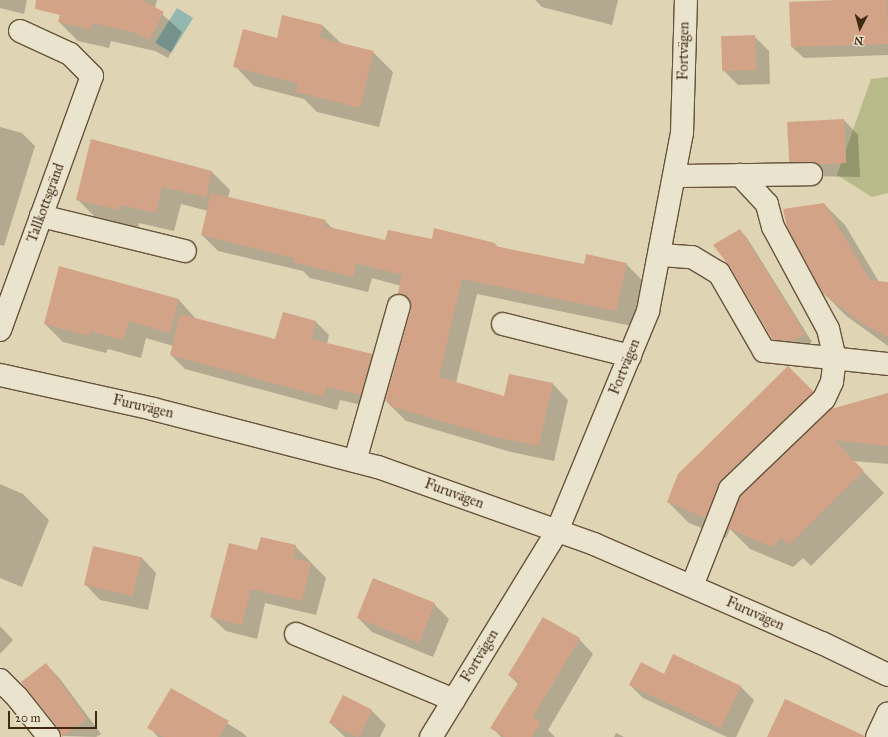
<!DOCTYPE html>
<html>
<head>
<meta charset="utf-8">
<style>
	body { margin:0 }
	#map { position:relative; width:888px; height:737px; overflow:hidden; background:#dfd4b4; font-family:"IM FELL Great Primer",serif }
	div>[style] { position:absolute }
	.green>* { inset:0; background:#b8bb89 }
	.water>* { inset:0; background:#93b8b0; transform-origin:0 0 }
	.shadow>* { inset:0; background:#0003 }
	.building>* { inset:0; background:#d3a388; transform-origin:0 0 }
	.roads { filter:drop-shadow(1px 0 #68543b) drop-shadow(-1px 0 #68543b) drop-shadow(0 1px #68543b) drop-shadow(0 -1px #68543b) }
	.street>* { height:22px; margin:-11px; padding:0 11px; transform-origin:11px; border-radius:11px; background:#eae3ce }
	span { translate:-50% -50%; white-space:nowrap; text-align:center; line-height:1.15; -webkit-text-stroke:3px #eae3ce; paint-order:stroke }
	.street-label { font-size:14px; color:#412a13 }
	.north { position:absolute; left:840px; top:8px; width:40px; height:40px; -webkit-text-stroke:3px #eae3ce; paint-order:stroke; rotate:186deg; font-size:11px; font-weight:700; line-height:16px; text-align:center; color:#412a13 }
	.north::after { content:''; display:block; margin:auto; width:14px; height:18px; background:#412a13; clip-path:polygon(50% 0,100% 100%,50% 72%,0 100%) }
	.scale { position:absolute; left:8px; top:711px; width:89px; height:18px; box-sizing:border-box; border:2px solid #412a13; border-top:0; padding-left:5px; font-size:12px; line-height:14px; white-space:nowrap; color:#412a13; -webkit-text-stroke:3px #eae3ce; paint-order:stroke }
</style>
</head>
<body>
<div id="map">
	<div class="green">
		<div style="clip-path:polygon(888px 77px,888px 193px,872px 197px,837px 175px,871px 79px)"></div>
	</div>
	<div class="water">
		<div style="left:177px;top:8px;width:19px;height:41px;rotate:32deg"></div>
	</div>
	<div class="shadow">
		<div style="clip-path:polygon(0 0,27px 0,24px 14px,0 8px)"></div>
		<div style="clip-path:polygon(64px 0,157px 0,155px 8px,182px 32px,168px 58px,155px 51px,111px 41px,109px 48px,78px 41px,59px 22px)"></div>
		<div style="clip-path:polygon(535px 0,618px 0,612px 25px,542px 7px)"></div>
		<div style="clip-path:polygon(844px 0,888px 0,888px 55px,804px 58px,792px 47px)"></div>
		<div style="clip-path:polygon(323px 26px,342px 44px,373px 52px,393px 72px,379px 127px,317px 112px,304px 99px,254px 86px,235px 66px,277px 39px)"></div>
		<div style="clip-path:polygon(754px 36px,769px 51px,770px 84px,738px 85px,723px 70px)"></div>
		<div style="clip-path:polygon(844px 120px,858px 135px,860px 177px,804px 176px,789px 161px)"></div>
		<div style="clip-path:polygon(0 127px,22px 133px,35px 146px,4px 246px,0 245px)"></div>
		<div style="clip-path:polygon(212px 172px,230px 190px,228px 198px,325px 221px,334px 230px,386px 242px,495px 244px,499px 248px,584px 266px,626px 264px,642px 280px,632px 326px,477px 294px,456px 383px,505px 397px,553px 384px,568px 400px,554px 461px,511px 452px,406px 421px,386px 401px,412px 309px,399px 294px,401px 286px,372px 278px,368px 292px,310px 278px,303px 271px,218px 251px,202px 235px,208px 211px,181px 204px,174px 231px,139px 223px,138px 228px,96px 218px,77px 199px)"></div>
		<div style="clip-path:polygon(824px 204px,845px 225px,879px 282px,888px 283px,888px 346px,845px 315px,824px 293px)"></div>
		<div style="clip-path:polygon(740px 230px,747px 238px,812px 342px,801px 348px,780px 346px,773px 339px)"></div>
		<div style="clip-path:polygon(60px 267px,179px 300px,196px 319px,276px 340px,315px 321px,329px 335px,327px 344px,372px 354px,386px 368px,374px 408px,340px 400px,337px 410px,185px 369px,171px 355px,173px 346px,146px 338px,141px 358px,108px 349px,106px 353px,63px 342px,45px 324px)"></div>
		<div style="clip-path:polygon(810px 389px,831px 410px,888px 396px,888px 464px,853px 461px,884px 493px,811px 566px,803px 558px,793px 567px,750px 549px,730px 529px,726px 538px,689px 523px,668px 502px)"></div>
		<div style="clip-path:polygon(0 484px,23px 494px,49px 520px,22px 587px,0 578px)"></div>
		<div style="clip-path:polygon(295px 546px,326px 578px,316px 615px,265px 603px,257px 639px,226px 631px,211px 617px,258px 551px)"></div>
		<div style="clip-path:polygon(142px 558px,156px 573px,148px 610px,100px 600px,86px 585px)"></div>
		<div style="clip-path:polygon(434px 604px,449px 619px,433px 657px,372px 632px,358px 618px)"></div>
		<div style="clip-path:polygon(0 626px,13px 640px,0 654px)"></div>
		<div style="clip-path:polygon(579px 639px,593px 654px,548px 730px,555px 737px,501px 737px,492px 728px,518px 684px,509px 675px)"></div>
		<div style="clip-path:polygon(673px 656px,741px 687px,754px 700px,736px 737px,727px 737px,643px 698px,630px 685px,664px 675px)"></div>
		<div style="clip-path:polygon(46px 664px,60px 679px,101px 734px,96px 737px,63px 736px)"></div>
		<div style="clip-path:polygon(171px 689px,243px 733px,247px 737px,158px 737px,149px 727px)"></div>
		<div style="clip-path:polygon(344px 696px,372px 711px,386px 725px,380px 737px,345px 737px,330px 723px)"></div>
		<div style="clip-path:polygon(616px 733px,624px 737px,614px 737px)"></div>
	</div>
	<div class="building">
		<div style="clip-path:polygon(36px 0,142px 0,164px 12px,149px 40px,136px 33px,93px 23px,91px 30px,58px 22px,60px 15px,35px 9px)"></div>
		<div style="clip-path:polygon(836px 0,887px 0,888px 44px,791px 47px,789px 2px)"></div>
		<div style="clip-path:polygon(282px 15px,323px 25px,320px 38px,374px 51px,360px 108px,296px 92px,298px 83px,233px 67px,243px 29px,277px 38px)"></div>
		<div style="left:755px;top:35px;width:35px;height:34px;rotate:88deg"></div>
		<div style="left:844px;top:119px;width:44px;height:57px;rotate:87deg"></div>
		<div style="clip-path:polygon(91px 139px,212px 171px,206px 197px,162px 187px,156px 213px,121px 205px,120px 210px,76px 200px)"></div>
		<div style="clip-path:polygon(211px 193px,326px 220px,324px 226px,385px 240px,388px 230px,432px 239px,434px 228px,495px 243px,495px 246px,584px 264px,586px 254px,627px 263px,616px 311px,462px 279px,439px 377px,504px 396px,509px 374px,553px 383px,539px 446px,495px 437px,390px 406px,391px 402px,385px 401px,411px 309px,408px 298px,398px 294px,402px 275px,356px 263px,353px 277px,293px 262px,294px 258px,201px 235px)"></div>
		<div style="clip-path:polygon(824px 203px,870px 280px,888px 282px,888px 337px,865px 325px,823px 294px,787px 227px,783px 209px)"></div>
		<div style="clip-path:polygon(740px 229px,805px 334px,793px 341px,772px 339px,730px 267px,713px 245px)"></div>
		<div style="clip-path:polygon(59px 266px,179px 299px,170px 333px,129px 321px,123px 340px,90px 331px,89px 336px,44px 324px)"></div>
		<div style="clip-path:polygon(283px 312px,316px 321px,311px 339px,372px 354px,361px 395px,326px 387px,324px 397px,170px 355px,180px 314px,275px 339px)"></div>
		<div style="clip-path:polygon(788px 366px,814px 392px,721px 480px,705px 518px,667px 502px,678px 474px)"></div>
		<div style="clip-path:polygon(888px 393px,888px 446px,834px 440px,864px 471px,789px 545px,781px 538px,772px 547px,728px 528px,741px 496px,831px 409px)"></div>
		<div style="clip-path:polygon(261px 537px,296px 545px,293px 558px,311px 563px,302px 601px,251px 589px,242px 625px,210px 617px,229px 543px,257px 550px)"></div>
		<div style="left:93px;top:546px;width:50px;height:40px;rotate:13deg"></div>
		<div style="left:373px;top:578px;width:67px;height:43px;rotate:22deg"></div>
		<div style="clip-path:polygon(543px 617px,580px 638px,533px 717px,541px 722px,532px 737px,505px 737px,490px 728px,519px 682px,508px 675px)"></div>
		<div style="clip-path:polygon(673px 654px,741px 686px,721px 728px,629px 685px,641px 662px,664px 674px)"></div>
		<div style="clip-path:polygon(46px 663px,87px 719px,62px 737px,59px 729px,21px 682px)"></div>
		<div style="clip-path:polygon(171px 688px,229px 721px,219px 737px,164px 737px,147px 728px)"></div>
		<div style="left:343px;top:695px;width:33px;height:31px;rotate:27deg"></div>
		<div style="clip-path:polygon(785px 699px,865px 736px,865px 737px,767px 737px)"></div>
	</div>
	<div class="roads">
		<div class="street">
			<div style="left:675px;top:176px;width:136px;rotate:-0.8deg"></div>
			<div style="left:41px;top:216px;width:148px;rotate:13.7deg"></div>
			<div style="left:661px;top:255px;width:31px;rotate:4deg"></div>
			<div style="left:692px;top:257px;width:31px;rotate:31deg"></div>
			<div style="left:719px;top:273px;width:90px;rotate:60deg"></div>
			<div style="left:764px;top:351px;width:125px;rotate:6deg"></div>
			<div style="left:503px;top:324px;width:131px;rotate:14.1deg"></div>
			<div style="left:0;top:330px;width:270px;rotate:-70.1deg"></div>
			<div style="left:92px;top:76px;width:31px;rotate:-135deg"></div>
			<div style="left:70px;top:54px;width:55px;rotate:-155.3deg"></div>
			<div style="left:0;top:375px;width:157px;rotate:12.5deg"></div>
			<div style="left:153px;top:409px;width:232px;rotate:14.5deg"></div>
			<div style="left:378px;top:467px;width:229px;rotate:19.6deg"></div>
			<div style="left:594px;top:544px;width:249px;rotate:23.5deg"></div>
			<div style="left:822px;top:643px;width:73px;rotate:25.9deg"></div>
			<div style="left:355px;top:461px;width:161px;rotate:-74.2deg"></div>
			<div style="left:692px;top:586px;width:104px;rotate:-68.6deg"></div>
			<div style="left:730px;top:489px;width:130px;rotate:-43.8deg"></div>
			<div style="left:824px;top:399px;width:19px;rotate:-65deg"></div>
			<div style="left:832px;top:382px;width:23px;rotate:-83deg"></div>
			<div style="left:835px;top:359px;width:31px;rotate:-103deg"></div>
			<div style="left:828px;top:329px;width:116px;rotate:-118.3deg"></div>
			<div style="left:773px;top:227px;width:24px;rotate:-105deg"></div>
			<div style="left:767px;top:204px;width:40px;rotate:-133deg"></div>
			<div style="left:296px;top:634px;width:171px;rotate:22.7deg"></div>
			<div style="left:0;top:680px;width:24px;rotate:45deg"></div>
			<div style="left:17px;top:697px;width:51px;rotate:51.3deg"></div>
			<div style="left:431px;top:737px;width:241px;rotate:-58.5deg"></div>
			<div style="left:557px;top:531px;width:238px;rotate:-67.5deg"></div>
			<div style="left:648px;top:311px;width:181px;rotate:-79.2deg"></div>
			<div style="left:682px;top:133px;width:133px;rotate:-88.3deg"></div>
			<div style="left:877px;top:737px;width:26px;rotate:-65deg"></div>
		</div>
	</div>
	<div class="street-label">
		<span style="left:684px;top:51px;rotate:-89deg">Fortvägen</span>
		<span style="left:46px;top:203px;rotate:-70deg">Tallkottsgränd</span>
		<span style="left:625px;top:367px;rotate:-68deg">Fortvägen</span>
		<span style="left:143px;top:407px;rotate:13deg">Furuvägen</span>
		<span style="left:454px;top:494px;rotate:20deg">Furuvägen</span>
		<span style="left:755px;top:614px;rotate:24deg">Furuvägen</span>
		<span style="left:480px;top:656px;rotate:-59deg">Fortvägen</span>
	</div>
	<div class="north">N</div>
	<div class="scale">20 m</div>
</div>
</body>
</html>
